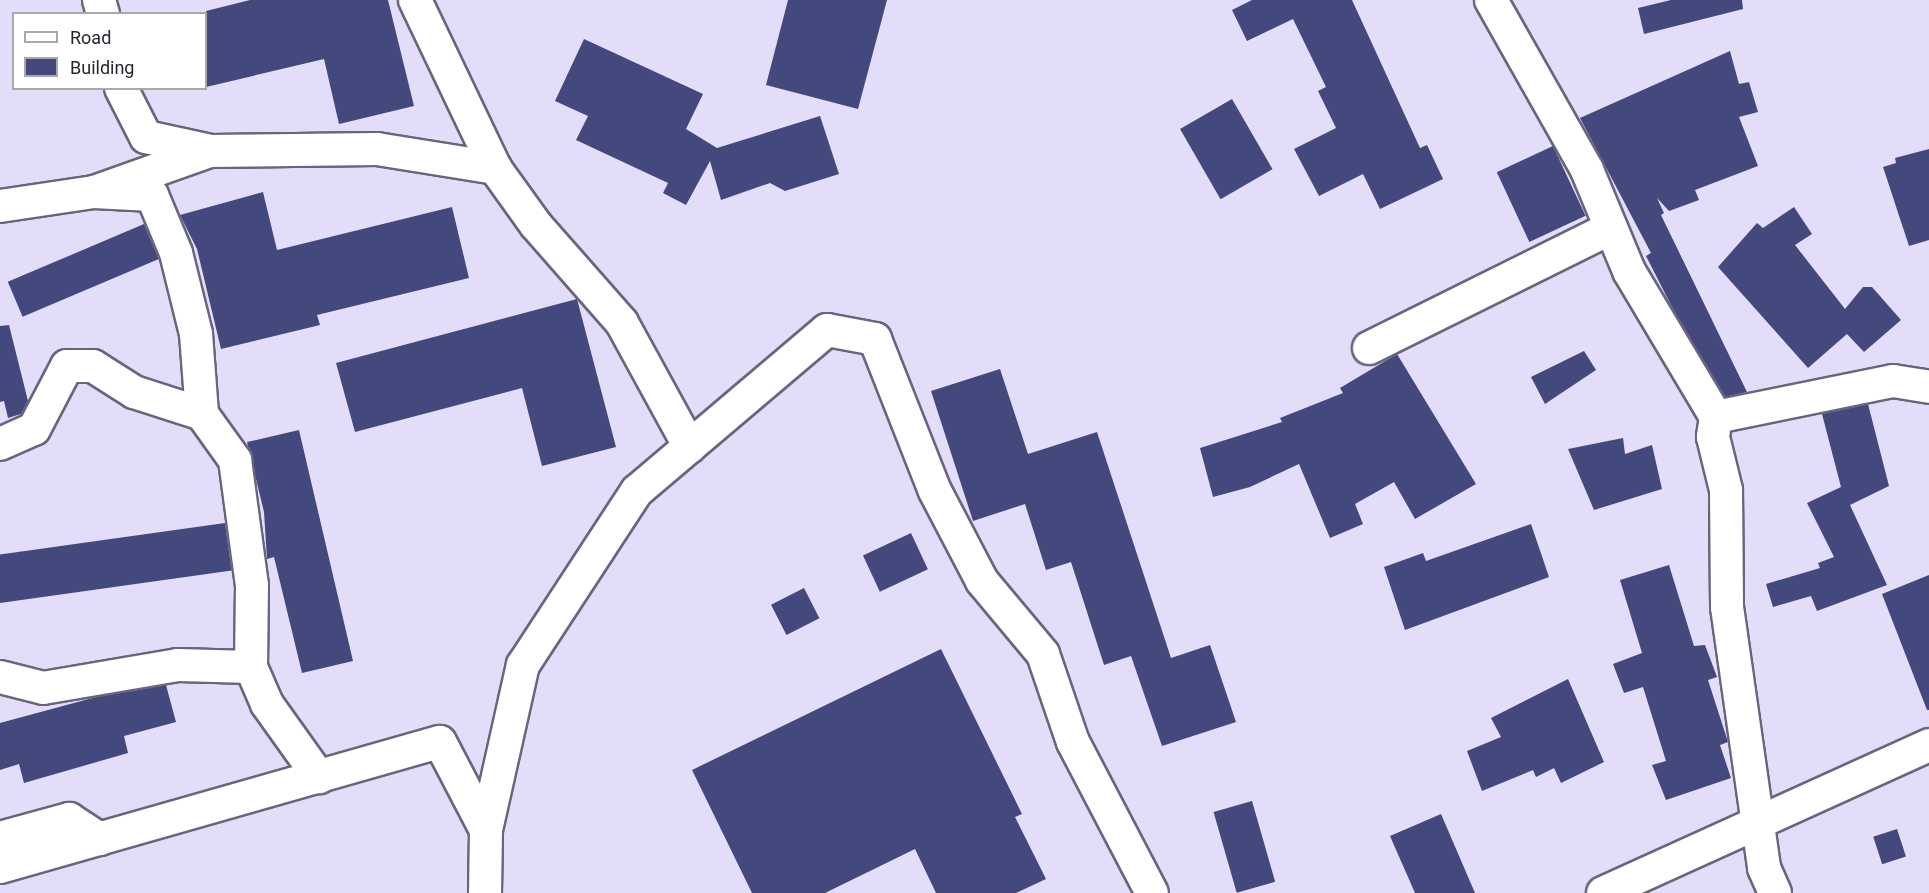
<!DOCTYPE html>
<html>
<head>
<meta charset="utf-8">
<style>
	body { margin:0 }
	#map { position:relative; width:1929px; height:893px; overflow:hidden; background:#e3ddf9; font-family:Roboto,sans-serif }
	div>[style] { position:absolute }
	.building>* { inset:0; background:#43487d; transform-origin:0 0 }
	.roads { filter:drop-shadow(2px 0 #6a647d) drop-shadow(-2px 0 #6a647d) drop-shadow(0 2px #6a647d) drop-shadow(0 -2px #6a647d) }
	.street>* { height:32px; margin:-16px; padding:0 16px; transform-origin:16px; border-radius:16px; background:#fff }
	span { translate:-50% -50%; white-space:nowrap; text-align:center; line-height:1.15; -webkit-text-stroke:6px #fff; paint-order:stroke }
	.legend { position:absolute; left:12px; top:12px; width:195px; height:78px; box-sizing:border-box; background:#fff; border:2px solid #a9a8ac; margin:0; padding:8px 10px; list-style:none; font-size:18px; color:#27252f }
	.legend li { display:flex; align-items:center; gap:12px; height:30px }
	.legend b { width:30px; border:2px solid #a9a8ac }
</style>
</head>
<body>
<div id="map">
	<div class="building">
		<div style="clip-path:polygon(250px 0,388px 0,414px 106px,339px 124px,324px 59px,206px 87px,206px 11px)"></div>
		<div style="clip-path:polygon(788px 0,887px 0,858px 109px,766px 85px)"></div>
		<div style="clip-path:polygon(1252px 0,1352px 0,1420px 148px,1427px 145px,1443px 179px,1380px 209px,1363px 174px,1319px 196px,1294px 149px,1336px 128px,1318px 91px,1326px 87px,1293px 19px,1247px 41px,1232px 10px)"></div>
		<div style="clip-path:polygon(1671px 0,1742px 0,1743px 9px,1644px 34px,1638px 8px)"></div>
		<div style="clip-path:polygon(584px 39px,703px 94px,686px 129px,717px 148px,820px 116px,839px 174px,785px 191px,770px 183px,721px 200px,710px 161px,686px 205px,663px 193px,668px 183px,576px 140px,588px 116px,555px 101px)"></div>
		<div style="clip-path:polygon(1730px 51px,1739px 84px,1749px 82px,1758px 112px,1739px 117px,1758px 166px,1695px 190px,1699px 200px,1669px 211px,1657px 198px,1664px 213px,1661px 215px,1747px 392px,1725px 397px,1673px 309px,1646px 256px,1651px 253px,1580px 118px)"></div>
		<div style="left:1232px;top:99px;width:81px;height:60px;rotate:60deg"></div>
		<div style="left:1553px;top:146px;width:77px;height:62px;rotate:65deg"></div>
		<div style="clip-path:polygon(1929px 149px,1929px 240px,1909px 246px,1883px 167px,1896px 163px,1895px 158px)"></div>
		<div style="clip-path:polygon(263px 192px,277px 250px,452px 207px,469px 278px,317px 315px,320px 325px,221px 349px,197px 249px,180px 215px)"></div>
		<div style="clip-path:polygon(1794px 207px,1812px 234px,1795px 245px,1845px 309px,1863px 287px,1872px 287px,1901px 320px,1864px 352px,1847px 334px,1808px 368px,1718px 267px,1757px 223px,1763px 228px)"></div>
		<div style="left:144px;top:224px;width:38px;height:148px;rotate:67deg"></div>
		<div style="clip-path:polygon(577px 299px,616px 447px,542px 466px,522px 388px,355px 432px,336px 363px)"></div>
		<div style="clip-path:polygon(9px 325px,28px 401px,21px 414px,8px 418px,4px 401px,0 402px,0 326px)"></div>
		<div style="clip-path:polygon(1584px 351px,1596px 370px,1545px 404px,1531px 377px)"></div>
		<div style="clip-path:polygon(1397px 354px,1476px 484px,1415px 519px,1394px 482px,1355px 504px,1363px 524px,1330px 538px,1299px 464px,1250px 487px,1213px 497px,1200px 448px,1282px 422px,1280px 418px,1343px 393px,1340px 388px)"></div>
		<div style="clip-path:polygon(1000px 369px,1028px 454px,1097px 432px,1171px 658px,1210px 645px,1236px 722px,1162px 746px,1131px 656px,1104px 665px,1071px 562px,1046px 570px,1025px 504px,973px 521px,931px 391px)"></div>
		<div style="clip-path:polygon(1868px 404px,1889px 486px,1850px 505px,1887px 585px,1817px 611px,1811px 596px,1773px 607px,1766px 584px,1820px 568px,1818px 563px,1834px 557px,1807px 503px,1841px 487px,1822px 414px)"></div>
		<div style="clip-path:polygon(299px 430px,353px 661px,302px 673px,274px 557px,267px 559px,264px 512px,247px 442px)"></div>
		<div style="clip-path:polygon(1623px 438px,1625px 454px,1652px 445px,1662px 489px,1594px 510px,1568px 449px)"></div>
		<div style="left:225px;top:523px;width:48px;height:234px;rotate:82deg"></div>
		<div style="clip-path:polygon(1531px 524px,1549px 577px,1405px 630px,1384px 567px,1423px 553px,1426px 561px)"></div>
		<div style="left:911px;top:533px;width:40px;height:53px;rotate:65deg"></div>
		<div style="clip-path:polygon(1669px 565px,1694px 646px,1705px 645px,1717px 677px,1708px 680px,1728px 742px,1720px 745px,1731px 778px,1666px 800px,1652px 765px,1666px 761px,1643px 687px,1624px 693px,1613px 664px,1642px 653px,1620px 580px)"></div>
		<div style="clip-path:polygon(1929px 575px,1929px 710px,1927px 710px,1882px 594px)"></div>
		<div style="left:804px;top:588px;width:34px;height:37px;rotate:63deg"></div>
		<div style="clip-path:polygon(941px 649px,1022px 814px,1015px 817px,1046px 879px,1016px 893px,936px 893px,915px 849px,825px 893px,752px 893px,692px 770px)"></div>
		<div style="clip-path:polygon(1568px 679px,1604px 762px,1561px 783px,1554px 768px,1536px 777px,1533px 770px,1482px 791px,1467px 751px,1501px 737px,1491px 718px)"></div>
		<div style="clip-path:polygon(166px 685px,176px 722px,124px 736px,128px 753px,24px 783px,19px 764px,0 770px,0 723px,96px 697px)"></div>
		<div style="left:1252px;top:801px;width:84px;height:40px;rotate:74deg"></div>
		<div style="clip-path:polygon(1441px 814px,1475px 893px,1415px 893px,1390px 836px)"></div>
		<div style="left:1897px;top:829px;width:29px;height:25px;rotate:72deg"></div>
	</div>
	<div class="roads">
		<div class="street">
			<div style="left:99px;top:0;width:15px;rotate:74deg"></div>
			<div style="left:415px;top:0;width:186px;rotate:64.5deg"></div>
			<div style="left:1491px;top:0;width:195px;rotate:60.5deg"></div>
			<div style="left:1587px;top:170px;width:109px;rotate:67.4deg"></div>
			<div style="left:1629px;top:271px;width:170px;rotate:59.2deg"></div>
			<div style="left:1716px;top:417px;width:20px;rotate:99deg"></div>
			<div style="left:1713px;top:437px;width:55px;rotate:76.2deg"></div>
			<div style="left:1726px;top:490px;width:117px;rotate:89.5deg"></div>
			<div style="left:1727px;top:607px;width:264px;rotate:81.9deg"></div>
			<div style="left:1764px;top:868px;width:27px;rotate:66deg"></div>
			<div style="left:121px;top:88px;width:55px;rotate:63deg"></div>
			<div style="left:146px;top:137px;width:66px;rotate:12.2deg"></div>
			<div style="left:211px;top:151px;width:166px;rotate:-0.7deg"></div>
			<div style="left:377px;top:149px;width:120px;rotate:9.1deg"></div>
			<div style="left:495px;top:168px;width:70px;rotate:54.3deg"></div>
			<div style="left:536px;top:225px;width:130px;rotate:48.7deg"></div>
			<div style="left:622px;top:323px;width:141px;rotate:61.3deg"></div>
			<div style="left:94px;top:192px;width:58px;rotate:3deg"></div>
			<div style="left:152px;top:195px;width:63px;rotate:67.5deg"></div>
			<div style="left:176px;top:253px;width:83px;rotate:76.1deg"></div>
			<div style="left:196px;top:334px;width:80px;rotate:85.7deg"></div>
			<div style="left:0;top:206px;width:95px;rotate:-8.5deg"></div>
			<div style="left:94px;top:192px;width:123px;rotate:-19.5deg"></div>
			<div style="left:1369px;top:348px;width:270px;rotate:-26.4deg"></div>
			<div style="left:1716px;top:417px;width:181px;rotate:-11.5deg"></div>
			<div style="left:1893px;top:381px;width:36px;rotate:9deg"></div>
			<div style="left:0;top:444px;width:37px;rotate:-24deg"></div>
			<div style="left:34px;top:429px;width:71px;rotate:-62.4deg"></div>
			<div style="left:67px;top:366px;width:26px"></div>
			<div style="left:93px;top:366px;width:49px;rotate:32.4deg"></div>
			<div style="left:134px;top:392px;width:71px;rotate:17.9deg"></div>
			<div style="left:202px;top:414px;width:57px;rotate:54.3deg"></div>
			<div style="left:235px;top:460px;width:126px;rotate:82.3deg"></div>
			<div style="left:252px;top:585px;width:82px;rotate:90.7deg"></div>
			<div style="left:251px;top:667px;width:40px;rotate:66.6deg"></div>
			<div style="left:267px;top:704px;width:90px;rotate:54.5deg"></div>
			<div style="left:0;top:677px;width:44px;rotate:14.3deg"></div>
			<div style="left:43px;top:688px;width:137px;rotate:-9.7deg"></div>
			<div style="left:178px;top:665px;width:73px;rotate:1.6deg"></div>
			<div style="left:486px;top:830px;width:169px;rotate:-77.4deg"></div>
			<div style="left:523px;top:665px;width:208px;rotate:-56.8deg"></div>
			<div style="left:637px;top:491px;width:249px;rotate:-40.3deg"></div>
			<div style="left:827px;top:330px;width:49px;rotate:10.6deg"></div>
			<div style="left:875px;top:339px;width:163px;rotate:68.5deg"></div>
			<div style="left:935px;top:491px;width:102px;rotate:62.4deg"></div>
			<div style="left:982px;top:581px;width:95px;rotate:50.1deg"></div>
			<div style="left:1043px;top:654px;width:93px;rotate:71.2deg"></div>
			<div style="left:1073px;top:742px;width:170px;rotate:62.4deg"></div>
			<div style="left:0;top:838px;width:72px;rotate:-15.4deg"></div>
			<div style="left:69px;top:819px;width:37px;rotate:33deg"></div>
			<div style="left:0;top:867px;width:457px;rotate:-15.9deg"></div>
			<div style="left:440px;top:742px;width:99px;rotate:62.4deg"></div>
			<div style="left:486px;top:830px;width:63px;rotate:90.9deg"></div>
			<div style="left:1603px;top:893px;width:358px;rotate:-24.4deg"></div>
		</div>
	</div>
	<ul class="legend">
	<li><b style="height:8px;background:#fff"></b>Road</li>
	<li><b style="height:16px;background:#43487d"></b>Building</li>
	</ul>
</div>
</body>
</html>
